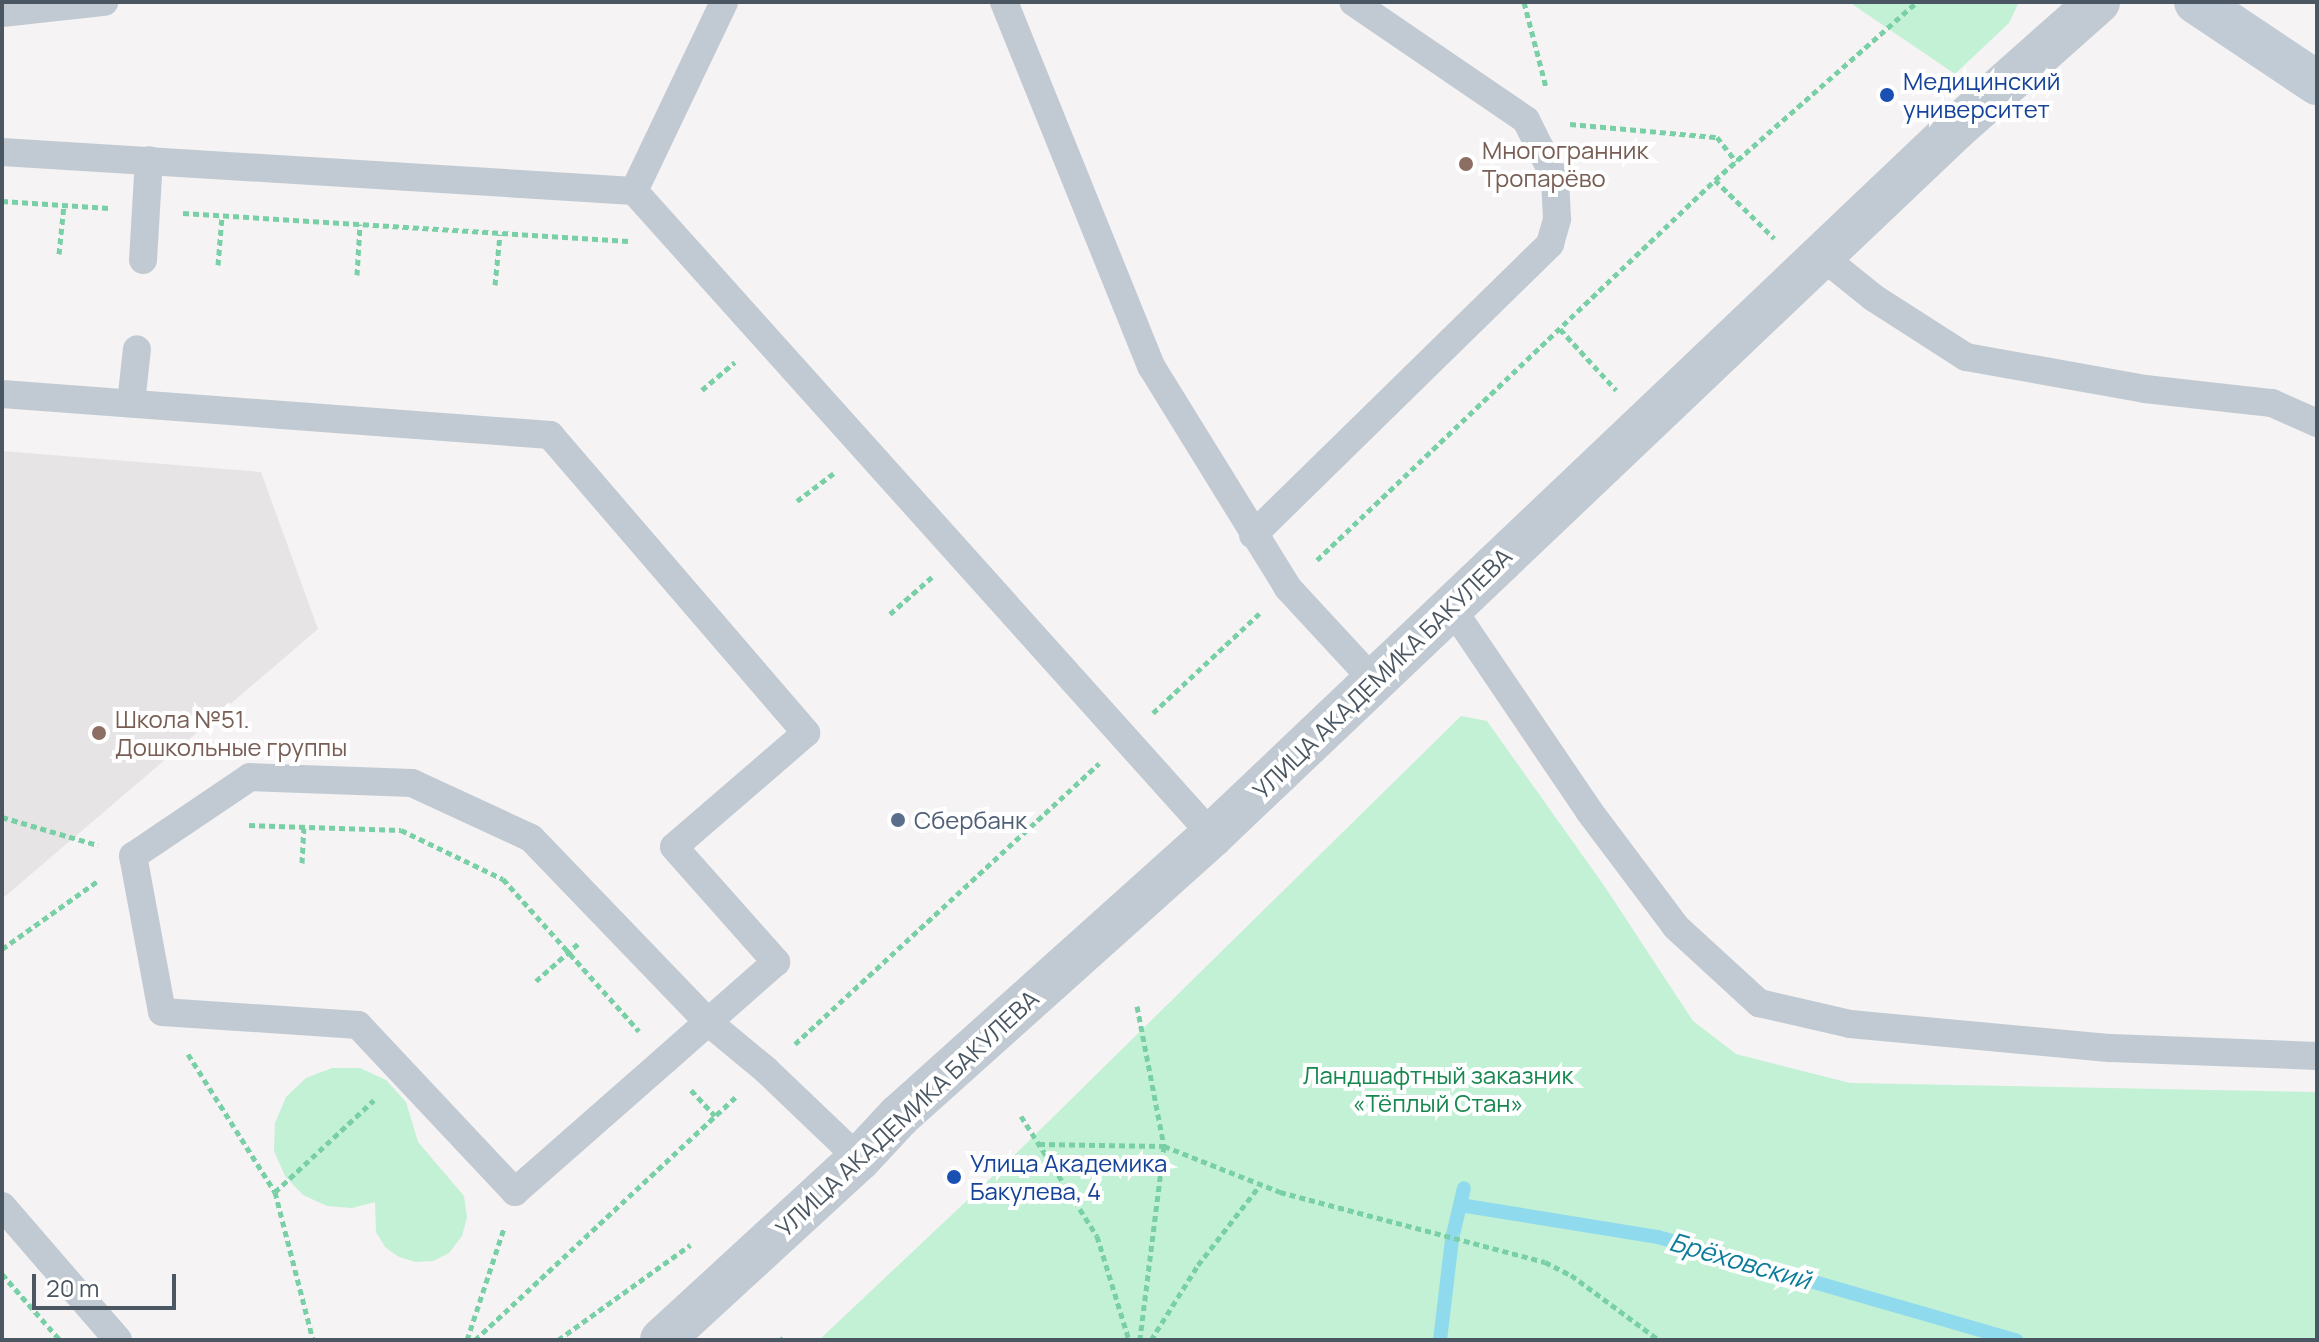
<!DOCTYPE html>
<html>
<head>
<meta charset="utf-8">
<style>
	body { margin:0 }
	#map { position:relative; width:2319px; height:1342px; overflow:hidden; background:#f5f3f3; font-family:Manrope,sans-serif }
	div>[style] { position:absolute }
	.education>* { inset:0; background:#e6e4e5 }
	.green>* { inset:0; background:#c3f1d5 }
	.stream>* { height:14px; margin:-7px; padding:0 7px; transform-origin:7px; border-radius:7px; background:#90daee }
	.path>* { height:5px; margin-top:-2.5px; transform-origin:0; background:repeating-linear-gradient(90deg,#7ad0a6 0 6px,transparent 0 10px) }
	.lane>* { height:28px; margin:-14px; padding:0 14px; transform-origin:14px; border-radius:14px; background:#c1cad2 }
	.street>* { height:44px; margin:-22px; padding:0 22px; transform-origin:22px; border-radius:22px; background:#c1cad2 }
	.secondary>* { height:44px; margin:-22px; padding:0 22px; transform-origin:22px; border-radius:22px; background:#c1cbd6 }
	.dots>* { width:22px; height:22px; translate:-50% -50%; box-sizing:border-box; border:4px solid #fff; border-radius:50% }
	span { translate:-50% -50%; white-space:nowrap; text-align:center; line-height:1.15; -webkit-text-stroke:8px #fff; paint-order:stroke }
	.transit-label { font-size:24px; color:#164399 }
	.left { translate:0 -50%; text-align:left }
	.education-label { font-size:24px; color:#785e54 }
	.street-label { font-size:24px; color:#4a5661 }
	.service-label { font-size:24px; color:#4e5e75 }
	.park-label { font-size:24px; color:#17864f }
	.water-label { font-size:26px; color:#0c7c9b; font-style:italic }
	.frame { position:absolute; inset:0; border:4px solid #4a5661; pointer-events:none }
	.scale { position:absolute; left:32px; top:1274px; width:144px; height:36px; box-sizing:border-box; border:4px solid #4a5661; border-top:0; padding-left:10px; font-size:24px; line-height:28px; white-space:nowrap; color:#4a5661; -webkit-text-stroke:6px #fff; paint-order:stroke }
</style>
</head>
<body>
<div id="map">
	<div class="education">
		<div style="clip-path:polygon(2px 451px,261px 472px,318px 629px,2px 899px)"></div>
	</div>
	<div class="green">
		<div style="clip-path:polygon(1849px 2px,2019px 2px,2009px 23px,1955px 74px)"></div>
		<div style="clip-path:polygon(1461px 716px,1487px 721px,1605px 887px,1693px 1021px,1736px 1054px,1850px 1083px,2317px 1092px,2317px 1340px,819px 1340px,994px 1175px)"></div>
		<div style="clip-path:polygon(332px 1068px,360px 1068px,386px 1080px,406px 1102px,418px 1142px,464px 1196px,467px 1217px,462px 1236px,449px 1253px,433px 1261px,416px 1262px,399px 1257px,385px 1247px,376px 1232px,375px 1202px,352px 1208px,327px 1206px,303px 1195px,285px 1176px,274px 1151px,275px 1123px,286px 1097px,306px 1078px)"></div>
	</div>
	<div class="stream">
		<div style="left:1460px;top:1205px;width:201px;rotate:9.2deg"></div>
		<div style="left:1658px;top:1237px;width:373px;rotate:16.1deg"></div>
		<div style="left:1440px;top:1340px;width:102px;rotate:-83.2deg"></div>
		<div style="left:1452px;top:1239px;width:52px;rotate:-76.8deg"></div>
	</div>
	<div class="path">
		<div style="left:1524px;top:2px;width:88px;rotate:75.5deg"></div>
		<div style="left:1570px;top:124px;width:148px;rotate:5.1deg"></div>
		<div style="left:1717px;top:137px;width:31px;rotate:52deg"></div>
		<div style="left:1715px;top:180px;width:83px;rotate:44.5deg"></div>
		<div style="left:2px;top:201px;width:107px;rotate:3.7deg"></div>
		<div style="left:183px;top:213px;width:446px;rotate:3.6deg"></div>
		<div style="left:59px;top:254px;width:49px;rotate:-84.2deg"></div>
		<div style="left:218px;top:265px;width:49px;rotate:-85.3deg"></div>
		<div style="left:357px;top:275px;width:51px;rotate:-86.6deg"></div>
		<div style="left:495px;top:285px;width:51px;rotate:-84.4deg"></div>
		<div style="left:1560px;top:329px;width:83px;rotate:47.4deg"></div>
		<div style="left:702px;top:390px;width:43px;rotate:-40.3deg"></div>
		<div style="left:797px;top:501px;width:46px;rotate:-37.1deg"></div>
		<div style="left:1317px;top:560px;width:550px;rotate:-43.67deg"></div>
		<div style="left:1715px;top:180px;width:269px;rotate:-41.4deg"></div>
		<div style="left:890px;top:614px;width:56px;rotate:-41.4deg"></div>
		<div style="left:1153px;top:713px;width:146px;rotate:-43.1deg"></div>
		<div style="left:2px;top:817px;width:100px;rotate:16.3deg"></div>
		<div style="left:249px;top:825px;width:152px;rotate:1.9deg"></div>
		<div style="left:401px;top:830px;width:113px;rotate:25.7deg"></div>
		<div style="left:503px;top:879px;width:204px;rotate:48.2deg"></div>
		<div style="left:302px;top:863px;width:35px;rotate:-87deg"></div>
		<div style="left:2px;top:949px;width:119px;rotate:-35.4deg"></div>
		<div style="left:536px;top:981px;width:59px;rotate:-41.6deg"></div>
		<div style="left:1137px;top:1006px;width:143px;rotate:79.1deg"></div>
		<div style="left:1164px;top:1146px;width:195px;rotate:97.1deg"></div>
		<div style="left:795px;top:1044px;width:414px;rotate:-42.7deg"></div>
		<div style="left:188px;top:1054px;width:163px;rotate:57.8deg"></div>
		<div style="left:275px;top:1192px;width:153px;rotate:75.6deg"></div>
		<div style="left:691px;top:1090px;width:35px;rotate:47deg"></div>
		<div style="left:1021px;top:1116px;width:142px;rotate:57.7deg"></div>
		<div style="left:1097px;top:1236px;width:109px;rotate:72.9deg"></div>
		<div style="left:1039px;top:1144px;width:125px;rotate:0.9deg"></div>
		<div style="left:1164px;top:1146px;width:125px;rotate:21.6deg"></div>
		<div style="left:1280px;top:1192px;width:274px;rotate:14.8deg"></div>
		<div style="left:1545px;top:1262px;width:29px;rotate:27deg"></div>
		<div style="left:1571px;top:1275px;width:109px;rotate:36.5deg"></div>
		<div style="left:275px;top:1192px;width:135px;rotate:-42.9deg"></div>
		<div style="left:2px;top:1274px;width:88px;rotate:48.7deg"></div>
		<div style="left:467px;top:1340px;width:118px;rotate:-71.7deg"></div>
		<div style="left:475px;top:1340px;width:358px;rotate:-43deg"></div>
		<div style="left:558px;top:1340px;width:163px;rotate:-35.7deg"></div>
		<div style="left:781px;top:1340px;width:3px;rotate:-45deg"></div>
		<div style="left:1151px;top:1340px;width:89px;rotate:-57.9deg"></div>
		<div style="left:1198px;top:1265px;width:101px;rotate:-52.2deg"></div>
	</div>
	<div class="lane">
		<div style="left:1004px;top:2px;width:393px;rotate:68deg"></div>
		<div style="left:1151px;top:366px;width:261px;rotate:58.3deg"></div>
		<div style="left:1288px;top:588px;width:128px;rotate:47.2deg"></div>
		<div style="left:2px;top:13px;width:103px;rotate:-6.2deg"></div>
		<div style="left:2px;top:152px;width:633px;rotate:3.53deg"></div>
		<div style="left:634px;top:191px;width:865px;rotate:48.09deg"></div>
		<div style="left:634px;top:191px;width:209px;rotate:-64.5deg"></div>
		<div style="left:1823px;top:257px;width:65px;rotate:38.8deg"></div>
		<div style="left:1874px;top:298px;width:109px;rotate:32.7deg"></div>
		<div style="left:1966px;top:357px;width:182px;rotate:10.1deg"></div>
		<div style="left:2145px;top:389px;width:128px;rotate:6.3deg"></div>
		<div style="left:2272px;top:403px;width:49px;rotate:24deg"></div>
		<div style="left:143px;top:260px;width:100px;rotate:-86.6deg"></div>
		<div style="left:2px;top:394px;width:550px;rotate:4.28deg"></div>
		<div style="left:550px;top:435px;width:393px;rotate:49.3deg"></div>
		<div style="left:806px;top:733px;width:174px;rotate:139.2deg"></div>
		<div style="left:674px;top:847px;width:154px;rotate:48.4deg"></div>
		<div style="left:776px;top:962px;width:91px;rotate:138.6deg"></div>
		<div style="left:708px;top:1022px;width:57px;rotate:138.5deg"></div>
		<div style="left:665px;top:1060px;width:200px;rotate:138.7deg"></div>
		<div style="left:515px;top:1192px;width:229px;rotate:-133.2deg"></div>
		<div style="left:358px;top:1025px;width:196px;rotate:-176.2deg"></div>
		<div style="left:162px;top:1012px;width:159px;rotate:-100.5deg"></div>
		<div style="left:133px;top:856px;width:141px;rotate:-34deg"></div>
		<div style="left:250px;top:777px;width:162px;rotate:2.1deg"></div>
		<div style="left:412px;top:783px;width:131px;rotate:24.8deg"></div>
		<div style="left:531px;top:838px;width:255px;rotate:46.1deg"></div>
		<div style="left:708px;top:1022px;width:75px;rotate:39.6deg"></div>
		<div style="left:766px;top:1070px;width:129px;rotate:43.7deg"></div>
		<div style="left:131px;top:403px;width:54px;rotate:-83.7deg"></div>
		<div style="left:1253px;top:535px;width:416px;rotate:-44.4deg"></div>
		<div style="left:1550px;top:244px;width:26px;rotate:-74deg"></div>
		<div style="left:1557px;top:219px;width:41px;rotate:-92.8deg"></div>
		<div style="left:1555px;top:178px;width:65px;rotate:-116.6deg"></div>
		<div style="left:1526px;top:120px;width:209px;rotate:-145.7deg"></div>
		<div style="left:1451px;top:607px;width:246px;rotate:55.9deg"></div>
		<div style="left:1589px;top:811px;width:145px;rotate:53.1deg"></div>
		<div style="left:1676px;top:927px;width:113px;rotate:42.5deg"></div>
		<div style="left:1759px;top:1003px;width:93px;rotate:13deg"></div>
		<div style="left:1850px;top:1024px;width:262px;rotate:5.3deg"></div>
		<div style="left:2111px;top:1048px;width:206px;rotate:2.2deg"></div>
		<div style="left:2px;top:1206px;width:177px;rotate:49.1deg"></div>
	</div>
	<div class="street">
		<div style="left:662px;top:1340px;width:268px;rotate:-42.6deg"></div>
		<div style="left:859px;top:1159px;width:59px;rotate:-47.1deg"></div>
		<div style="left:899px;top:1116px;width:421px;rotate:-41.9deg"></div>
		<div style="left:1212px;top:835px;width:1026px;rotate:-43.54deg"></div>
		<div style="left:1956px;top:128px;width:190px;rotate:-41.6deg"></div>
	</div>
	<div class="secondary">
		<div style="left:2196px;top:2px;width:146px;rotate:33.8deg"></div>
	</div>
	<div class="dots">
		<div style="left:1887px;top:95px;background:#1a4fb4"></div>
		<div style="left:1466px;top:164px;background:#8d6e63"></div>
		<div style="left:99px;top:733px;background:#8d6e63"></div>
		<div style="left:898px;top:820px;background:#5c6f8a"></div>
		<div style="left:954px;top:1177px;background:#1a4fb4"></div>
	</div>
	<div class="transit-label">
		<span class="left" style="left:1903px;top:95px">Медицинский<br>университет</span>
		<span class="left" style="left:970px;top:1177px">Улица Академика<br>Бакулева, 4</span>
	</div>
	<div class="education-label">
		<span class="left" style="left:1482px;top:164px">Многогранник<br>Тропарёво</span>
		<span class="left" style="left:115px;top:733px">Школа №51.<br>Дошкольные группы</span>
	</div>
	<div class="street-label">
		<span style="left:1382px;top:673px;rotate:-44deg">УЛИЦА АКАДЕМИКА БАКУЛЕВА</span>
		<span style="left:907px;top:1113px;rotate:-43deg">УЛИЦА АКАДЕМИКА БАКУЛЕВА</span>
	</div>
	<div class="service-label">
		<span class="left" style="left:914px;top:820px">Сбербанк</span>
	</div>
	<div class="park-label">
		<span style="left:1438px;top:1089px">Ландшафтный заказник<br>«Тёплый Стан»</span>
	</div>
	<div class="water-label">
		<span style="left:1740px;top:1261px;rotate:16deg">Брёховский</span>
	</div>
	<div class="frame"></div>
	<div class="scale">20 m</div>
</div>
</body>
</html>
